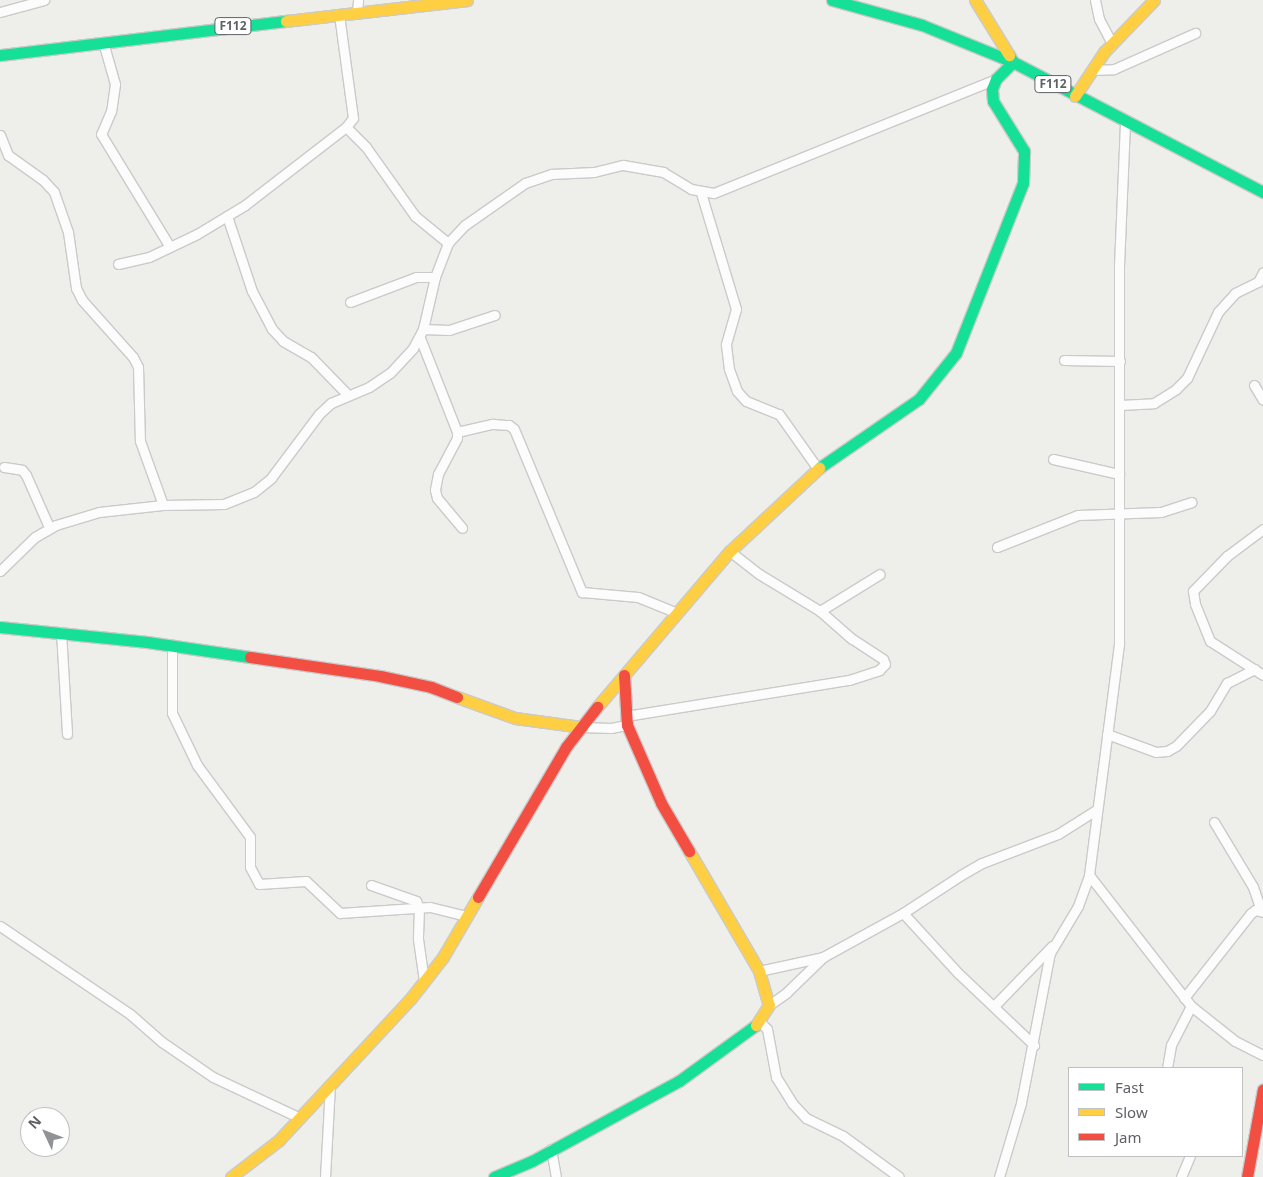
<!DOCTYPE html>
<html>
<head>
<meta charset="utf-8">
<style>
	body { margin:0 }
	#map { position:relative; width:1263px; height:1177px; overflow:hidden; background:#eeeeea; font-family:"Noto Sans",sans-serif }
	div>[style] { position:absolute }
	.roads { filter:drop-shadow(1px 0 #cacaca) drop-shadow(-1px 0 #cacaca) drop-shadow(0 1px #cacaca) drop-shadow(0 -1px #cacaca) }
	.street>* { height:9px; margin:-4.5px; padding:0 4.5px; transform-origin:4.5px; border-radius:4.5px; background:#fcfcfc }
	.fast>* { height:11px; margin:-5.5px; padding:0 5.5px; transform-origin:5.5px; border-radius:5.5px; background:#16e098 }
	.slow>* { height:11px; margin:-5.5px; padding:0 5.5px; transform-origin:5.5px; border-radius:5.5px; background:#ffcf43 }
	.jam>* { height:11px; margin:-5.5px; padding:0 5.5px; transform-origin:5.5px; border-radius:5.5px; background:#f24e42 }
	span { translate:-50% -50%; white-space:nowrap; text-align:center; line-height:1.15; -webkit-text-stroke:5px #fff; paint-order:stroke }
	.shield-label span { padding:1px 4px; background:#fff; border:1px solid; border-radius:4px; -webkit-text-stroke-width:0 }
	.shield-label { font-size:12px; color:#5f6167; font-weight:700 }
	.legend { position:absolute; left:1068px; top:1067px; width:175px; height:90px; box-sizing:border-box; background:#fff; border:1px solid #bfc0c2; margin:0; padding:6px 9px; list-style:none; font-size:15px; color:#5f6167 }
	.legend li { display:flex; align-items:center; gap:10px; height:25px }
	.legend b { width:25px; border:1px solid #bfc0c2 }
	.north { position:absolute; left:20px; top:1107px; width:50px; height:50px; box-sizing:border-box; background:#fff; border:1px solid #bfc0c2; border-radius:50%; rotate:313deg; font-size:14px; font-weight:700; line-height:20px; text-align:center; color:#5f6167 }
	.north::after { content:''; display:block; margin:auto; width:18px; height:22px; background:#919295; clip-path:polygon(50% 0,100% 100%,50% 72%,0 100%) }
</style>
</head>
<body>
<div id="map">
	<div class="roads">
		<div class="street">
			<div style="left:1095px;top:0;width:19px;rotate:78deg"></div>
			<div style="left:1099px;top:19px;width:26px;rotate:62deg"></div>
			<div style="left:0;top:12px;width:46px;rotate:-15.3deg"></div>
			<div style="left:357px;top:12px;width:12px;rotate:-85deg"></div>
			<div style="left:103px;top:42px;width:44px;rotate:74.1deg"></div>
			<div style="left:115px;top:84px;width:27px;rotate:98deg"></div>
			<div style="left:111px;top:111px;width:25px;rotate:113deg"></div>
			<div style="left:101px;top:134px;width:132px;rotate:58.6deg"></div>
			<div style="left:1091px;top:70px;width:23px;rotate:-2deg"></div>
			<div style="left:1114px;top:69px;width:89px;rotate:-24deg"></div>
			<div style="left:346px;top:127px;width:28px;rotate:45deg"></div>
			<div style="left:366px;top:147px;width:85px;rotate:54.6deg"></div>
			<div style="left:415px;top:216px;width:43px;rotate:39.3deg"></div>
			<div style="left:0;top:135px;width:22px;rotate:68deg"></div>
			<div style="left:8px;top:155px;width:43px;rotate:35.5deg"></div>
			<div style="left:43px;top:180px;width:16px;rotate:47deg"></div>
			<div style="left:54px;top:192px;width:42px;rotate:70.7deg"></div>
			<div style="left:68px;top:232px;width:57px;rotate:81.9deg"></div>
			<div style="left:76px;top:288px;width:13px;rotate:63deg"></div>
			<div style="left:82px;top:300px;width:76px;rotate:48.2deg"></div>
			<div style="left:133px;top:357px;width:11px;rotate:63deg"></div>
			<div style="left:138px;top:367px;width:74px;rotate:88.5deg"></div>
			<div style="left:140px;top:441px;width:68px;rotate:70.2deg"></div>
			<div style="left:701px;top:193px;width:121px;rotate:73.2deg"></div>
			<div style="left:736px;top:309px;width:37px;rotate:106deg"></div>
			<div style="left:726px;top:345px;width:24px;rotate:83deg"></div>
			<div style="left:729px;top:369px;width:23px;rotate:70deg"></div>
			<div style="left:737px;top:391px;width:13px;rotate:48deg"></div>
			<div style="left:746px;top:401px;width:35px;rotate:22deg"></div>
			<div style="left:779px;top:414px;width:67px;rotate:54.7deg"></div>
			<div style="left:227px;top:216px;width:79px;rotate:71.6deg"></div>
			<div style="left:252px;top:291px;width:43px;rotate:62.2deg"></div>
			<div style="left:272px;top:329px;width:16px;rotate:47deg"></div>
			<div style="left:283px;top:341px;width:32px;rotate:30deg"></div>
			<div style="left:311px;top:357px;width:53px;rotate:45.8deg"></div>
			<div style="left:118px;top:264px;width:32px;rotate:-13deg"></div>
			<div style="left:149px;top:257px;width:53px;rotate:-25.6deg"></div>
			<div style="left:197px;top:234px;width:56px;rotate:-31.1deg"></div>
			<div style="left:245px;top:205px;width:128px;rotate:-37.7deg"></div>
			<div style="left:346px;top:127px;width:11px;rotate:-52deg"></div>
			<div style="left:353px;top:118px;width:105px;rotate:-97.7deg"></div>
			<div style="left:350px;top:302px;width:71px;rotate:-20.7deg"></div>
			<div style="left:416px;top:277px;width:19px"></div>
			<div style="left:423px;top:329px;width:26px;rotate:2deg"></div>
			<div style="left:449px;top:330px;width:48px;rotate:-18.1deg"></div>
			<div style="left:420px;top:338px;width:101px;rotate:68.5deg"></div>
			<div style="left:457px;top:432px;width:6px;rotate:90deg"></div>
			<div style="left:457px;top:438px;width:41px;rotate:117.8deg"></div>
			<div style="left:438px;top:474px;width:16px;rotate:101deg"></div>
			<div style="left:435px;top:490px;width:8px;rotate:76deg"></div>
			<div style="left:437px;top:498px;width:39px;rotate:50deg"></div>
			<div style="left:1064px;top:360px;width:56px;rotate:1deg"></div>
			<div style="left:1254px;top:385px;width:17px;rotate:59deg"></div>
			<div style="left:1120px;top:405px;width:34px;rotate:-3deg"></div>
			<div style="left:1154px;top:403px;width:26px;rotate:-32deg"></div>
			<div style="left:1176px;top:389px;width:16px;rotate:-45deg"></div>
			<div style="left:1187px;top:378px;width:73px;rotate:-64.8deg"></div>
			<div style="left:1218px;top:312px;width:25px;rotate:-48deg"></div>
			<div style="left:1235px;top:293px;width:25px;rotate:-26deg"></div>
			<div style="left:1258px;top:282px;width:11px;rotate:-63deg"></div>
			<div style="left:457px;top:432px;width:37px;rotate:-13deg"></div>
			<div style="left:493px;top:424px;width:16px;rotate:4deg"></div>
			<div style="left:509px;top:425px;width:6px;rotate:39deg"></div>
			<div style="left:514px;top:429px;width:177px;rotate:67.4deg"></div>
			<div style="left:582px;top:592px;width:56px;rotate:5.1deg"></div>
			<div style="left:638px;top:597px;width:42px;rotate:22.3deg"></div>
			<div style="left:1053px;top:459px;width:68px;rotate:12.8deg"></div>
			<div style="left:4px;top:467px;width:18px;rotate:9deg"></div>
			<div style="left:22px;top:470px;width:6px;rotate:51deg"></div>
			<div style="left:26px;top:475px;width:57px;rotate:66.1deg"></div>
			<div style="left:1263px;top:529px;width:45px;rotate:143.1deg"></div>
			<div style="left:1227px;top:556px;width:49px;rotate:134.2deg"></div>
			<div style="left:1193px;top:591px;width:13px;rotate:81deg"></div>
			<div style="left:1195px;top:604px;width:40px;rotate:68deg"></div>
			<div style="left:1210px;top:641px;width:63px;rotate:32.7deg"></div>
			<div style="left:997px;top:547px;width:87px;rotate:-21.6deg"></div>
			<div style="left:1078px;top:515px;width:83px;rotate:-2.1deg"></div>
			<div style="left:1161px;top:512px;width:32px;rotate:-18deg"></div>
			<div style="left:0;top:571px;width:49px;rotate:-44.2deg"></div>
			<div style="left:35px;top:537px;width:24px;rotate:-30deg"></div>
			<div style="left:56px;top:525px;width:45px;rotate:-16.8deg"></div>
			<div style="left:99px;top:512px;width:64px;rotate:-6.2deg"></div>
			<div style="left:163px;top:505px;width:61px;rotate:-0.9deg"></div>
			<div style="left:224px;top:504px;width:32px;rotate:-22deg"></div>
			<div style="left:254px;top:492px;width:22px;rotate:-39deg"></div>
			<div style="left:271px;top:478px;width:80px;rotate:-53.1deg"></div>
			<div style="left:319px;top:414px;width:16px;rotate:-43deg"></div>
			<div style="left:331px;top:403px;width:41px;rotate:-22.8deg"></div>
			<div style="left:369px;top:387px;width:25px;rotate:-34deg"></div>
			<div style="left:390px;top:373px;width:34px;rotate:-47deg"></div>
			<div style="left:413px;top:348px;width:21px;rotate:-62deg"></div>
			<div style="left:423px;top:329px;width:53px;rotate:-77deg"></div>
			<div style="left:435px;top:277px;width:36px;rotate:-69deg"></div>
			<div style="left:448px;top:243px;width:25px;rotate:-47deg"></div>
			<div style="left:465px;top:225px;width:73px;rotate:-35deg"></div>
			<div style="left:525px;top:183px;width:28px;rotate:-19deg"></div>
			<div style="left:551px;top:174px;width:43px;rotate:-2.7deg"></div>
			<div style="left:594px;top:172px;width:30px;rotate:-14deg"></div>
			<div style="left:623px;top:165px;width:41px;rotate:9.9deg"></div>
			<div style="left:663px;top:172px;width:33px;rotate:31deg"></div>
			<div style="left:691px;top:189px;width:23px;rotate:10deg"></div>
			<div style="left:714px;top:193px;width:304px;rotate:-22deg"></div>
			<div style="left:820px;top:611px;width:70px;rotate:-31.7deg"></div>
			<div style="left:61px;top:632px;width:102px;rotate:86.6deg"></div>
			<div style="left:172px;top:646px;width:67px;rotate:90deg"></div>
			<div style="left:172px;top:713px;width:58px;rotate:64.3deg"></div>
			<div style="left:197px;top:765px;width:89px;rotate:53.6deg"></div>
			<div style="left:250px;top:837px;width:30px;rotate:90deg"></div>
			<div style="left:250px;top:867px;width:19px;rotate:62deg"></div>
			<div style="left:259px;top:884px;width:47px;rotate:-3.7deg"></div>
			<div style="left:306px;top:881px;width:47px;rotate:43.3deg"></div>
			<div style="left:340px;top:913px;width:90px;rotate:-3.8deg"></div>
			<div style="left:430px;top:907px;width:38px;rotate:14deg"></div>
			<div style="left:626px;top:716px;width:226px;rotate:-9.2deg"></div>
			<div style="left:849px;top:680px;width:32px;rotate:-18deg"></div>
			<div style="left:879px;top:670px;width:8px;rotate:-45deg"></div>
			<div style="left:885px;top:664px;width:5px;rotate:-112deg"></div>
			<div style="left:883px;top:659px;width:37px;rotate:-147deg"></div>
			<div style="left:852px;top:639px;width:43px;rotate:-138.8deg"></div>
			<div style="left:820px;top:611px;width:71px;rotate:-148.8deg"></div>
			<div style="left:759px;top:574px;width:37px;rotate:-142deg"></div>
			<div style="left:582px;top:727px;width:29px;rotate:2deg"></div>
			<div style="left:611px;top:728px;width:16px;rotate:-11deg"></div>
			<div style="left:1107px;top:734px;width:52px;rotate:20.2deg"></div>
			<div style="left:1156px;top:752px;width:11px;rotate:-5deg"></div>
			<div style="left:1167px;top:751px;width:10px;rotate:-29deg"></div>
			<div style="left:1176px;top:746px;width:49px;rotate:-45.8deg"></div>
			<div style="left:1210px;top:711px;width:33px;rotate:-59deg"></div>
			<div style="left:1227px;top:683px;width:31px;rotate:-27deg"></div>
			<div style="left:1214px;top:822px;width:76px;rotate:59deg"></div>
			<div style="left:1253px;top:887px;width:24px;rotate:71deg"></div>
			<div style="left:1089px;top:875px;width:166px;rotate:52.1deg"></div>
			<div style="left:1191px;top:1006px;width:56px;rotate:38.5deg"></div>
			<div style="left:1235px;top:1041px;width:31px;rotate:27deg"></div>
			<div style="left:371px;top:885px;width:48px;rotate:19.6deg"></div>
			<div style="left:416px;top:901px;width:8px;rotate:67deg"></div>
			<div style="left:419px;top:908px;width:31px;rotate:92deg"></div>
			<div style="left:418px;top:939px;width:42px;rotate:81.9deg"></div>
			<div style="left:903px;top:913px;width:81px;rotate:47.5deg"></div>
			<div style="left:958px;top:973px;width:105px;rotate:43.5deg"></div>
			<div style="left:0;top:926px;width:157px;rotate:34.1deg"></div>
			<div style="left:130px;top:1014px;width:43px;rotate:41.2deg"></div>
			<div style="left:162px;top:1042px;width:62px;rotate:34.5deg"></div>
			<div style="left:213px;top:1077px;width:96px;rotate:25.2deg"></div>
			<div style="left:759px;top:971px;width:66px;rotate:-12.3deg"></div>
			<div style="left:1184px;top:998px;width:107px;rotate:-51.8deg"></div>
			<div style="left:1250px;top:914px;width:6px;rotate:-39deg"></div>
			<div style="left:1255px;top:910px;width:8px;rotate:14deg"></div>
			<div style="left:769px;top:1005px;width:21px;rotate:-35deg"></div>
			<div style="left:786px;top:993px;width:52px;rotate:-44.2deg"></div>
			<div style="left:823px;top:957px;width:91px;rotate:-28.8deg"></div>
			<div style="left:903px;top:913px;width:69px;rotate:-33.2deg"></div>
			<div style="left:961px;top:875px;width:24px;rotate:-30deg"></div>
			<div style="left:982px;top:863px;width:81px;rotate:-20.9deg"></div>
			<div style="left:1058px;top:834px;width:45px;rotate:-32.3deg"></div>
			<div style="left:995px;top:1005px;width:82px;rotate:-46deg"></div>
			<div style="left:760px;top:1022px;width:10px;rotate:45deg"></div>
			<div style="left:767px;top:1029px;width:49px;rotate:79.4deg"></div>
			<div style="left:776px;top:1077px;width:31px;rotate:58deg"></div>
			<div style="left:792px;top:1103px;width:21px;rotate:47deg"></div>
			<div style="left:806px;top:1118px;width:41px;rotate:25.9deg"></div>
			<div style="left:843px;top:1136px;width:69px;rotate:36.2deg"></div>
			<div style="left:1167px;top:1068px;width:23px;rotate:-80deg"></div>
			<div style="left:1171px;top:1045px;width:44px;rotate:-62.9deg"></div>
			<div style="left:551px;top:1149px;width:28px;rotate:80deg"></div>
			<div style="left:325px;top:1177px;width:91px;rotate:-86.9deg"></div>
			<div style="left:999px;top:1177px;width:77px;rotate:-73.4deg"></div>
			<div style="left:1021px;top:1103px;width:153px;rotate:-79.1deg"></div>
			<div style="left:1050px;top:953px;width:55px;rotate:-59.2deg"></div>
			<div style="left:1078px;top:906px;width:33px;rotate:-70deg"></div>
			<div style="left:1089px;top:875px;width:233px;rotate:-82.6deg"></div>
			<div style="left:1119px;top:644px;width:378px;rotate:-90deg"></div>
			<div style="left:1119px;top:266px;width:146px;rotate:-87.6deg"></div>
			<div style="left:1181px;top:1177px;width:23px;rotate:-67deg"></div>
		</div>
		<div class="fast">
			<div style="left:832px;top:0;width:93px;rotate:15.5deg"></div>
			<div style="left:922px;top:25px;width:98px;rotate:22.1deg"></div>
			<div style="left:1013px;top:62px;width:282px;rotate:27.5deg"></div>
			<div style="left:0;top:55px;width:288px;rotate:-6.8deg"></div>
			<div style="left:819px;top:468px;width:121px;rotate:-34.6deg"></div>
			<div style="left:919px;top:399px;width:59px;rotate:-51.2deg"></div>
			<div style="left:956px;top:353px;width:183px;rotate:-68.5deg"></div>
			<div style="left:1023px;top:183px;width:32px;rotate:-88deg"></div>
			<div style="left:1024px;top:151px;width:59px;rotate:-121.8deg"></div>
			<div style="left:993px;top:101px;width:12px;rotate:-95deg"></div>
			<div style="left:992px;top:89px;width:11px;rotate:-68deg"></div>
			<div style="left:996px;top:79px;width:24px;rotate:-45deg"></div>
			<div style="left:1013px;top:62px;width:8px;rotate:-120deg"></div>
			<div style="left:0;top:627px;width:148px;rotate:5.8deg"></div>
			<div style="left:147px;top:642px;width:104px;rotate:8.3deg"></div>
			<div style="left:494px;top:1177px;width:41px;rotate:-22.8deg"></div>
			<div style="left:532px;top:1161px;width:167px;rotate:-28.6deg"></div>
			<div style="left:679px;top:1081px;width:95px;rotate:-36deg"></div>
		</div>
		<div class="slow">
			<div style="left:975px;top:0;width:65px;rotate:58.3deg"></div>
			<div style="left:286px;top:21px;width:182px;rotate:-6.6deg"></div>
			<div style="left:1075px;top:96px;width:53px;rotate:-56.6deg"></div>
			<div style="left:1104px;top:52px;width:72px;rotate:-46.1deg"></div>
			<div style="left:457px;top:697px;width:62px;rotate:19.9deg"></div>
			<div style="left:515px;top:718px;width:68px;rotate:7.7deg"></div>
			<div style="left:597px;top:707px;width:205px;rotate:-49.6deg"></div>
			<div style="left:730px;top:551px;width:122px;rotate:-43deg"></div>
			<div style="left:689px;top:851px;width:139px;rotate:59.7deg"></div>
			<div style="left:759px;top:971px;width:35px;rotate:74deg"></div>
			<div style="left:769px;top:1005px;width:24px;rotate:123deg"></div>
			<div style="left:231px;top:1177px;width:61px;rotate:-37.6deg"></div>
			<div style="left:279px;top:1140px;width:194px;rotate:-47.1deg"></div>
			<div style="left:411px;top:998px;width:52px;rotate:-52deg"></div>
			<div style="left:443px;top:957px;width:69px;rotate:-59.7deg"></div>
		</div>
		<div class="jam">
			<div style="left:250px;top:657px;width:131px;rotate:8.3deg"></div>
			<div style="left:380px;top:676px;width:52px;rotate:12.2deg"></div>
			<div style="left:431px;top:687px;width:28px;rotate:21deg"></div>
			<div style="left:624px;top:675px;width:50px;rotate:86.6deg"></div>
			<div style="left:627px;top:725px;width:85px;rotate:66.4deg"></div>
			<div style="left:661px;top:803px;width:56px;rotate:59.7deg"></div>
			<div style="left:478px;top:897px;width:174px;rotate:-59.6deg"></div>
			<div style="left:566px;top:747px;width:51px;rotate:-52.2deg"></div>
			<div style="left:1247px;top:1177px;width:89px;rotate:-79.7deg"></div>
		</div>
	</div>
	<div class="shield-label">
		<span style="left:233px;top:26px">F112</span>
		<span style="left:1053px;top:84px">F112</span>
	</div>
	<ul class="legend">
	<li><b style="height:6px;background:#16e098"></b>Fast</li>
	<li><b style="height:6px;background:#ffcf43"></b>Slow</li>
	<li><b style="height:6px;background:#f24e42"></b>Jam</li>
	</ul>
	<div class="north">N</div>
</div>
</body>
</html>
